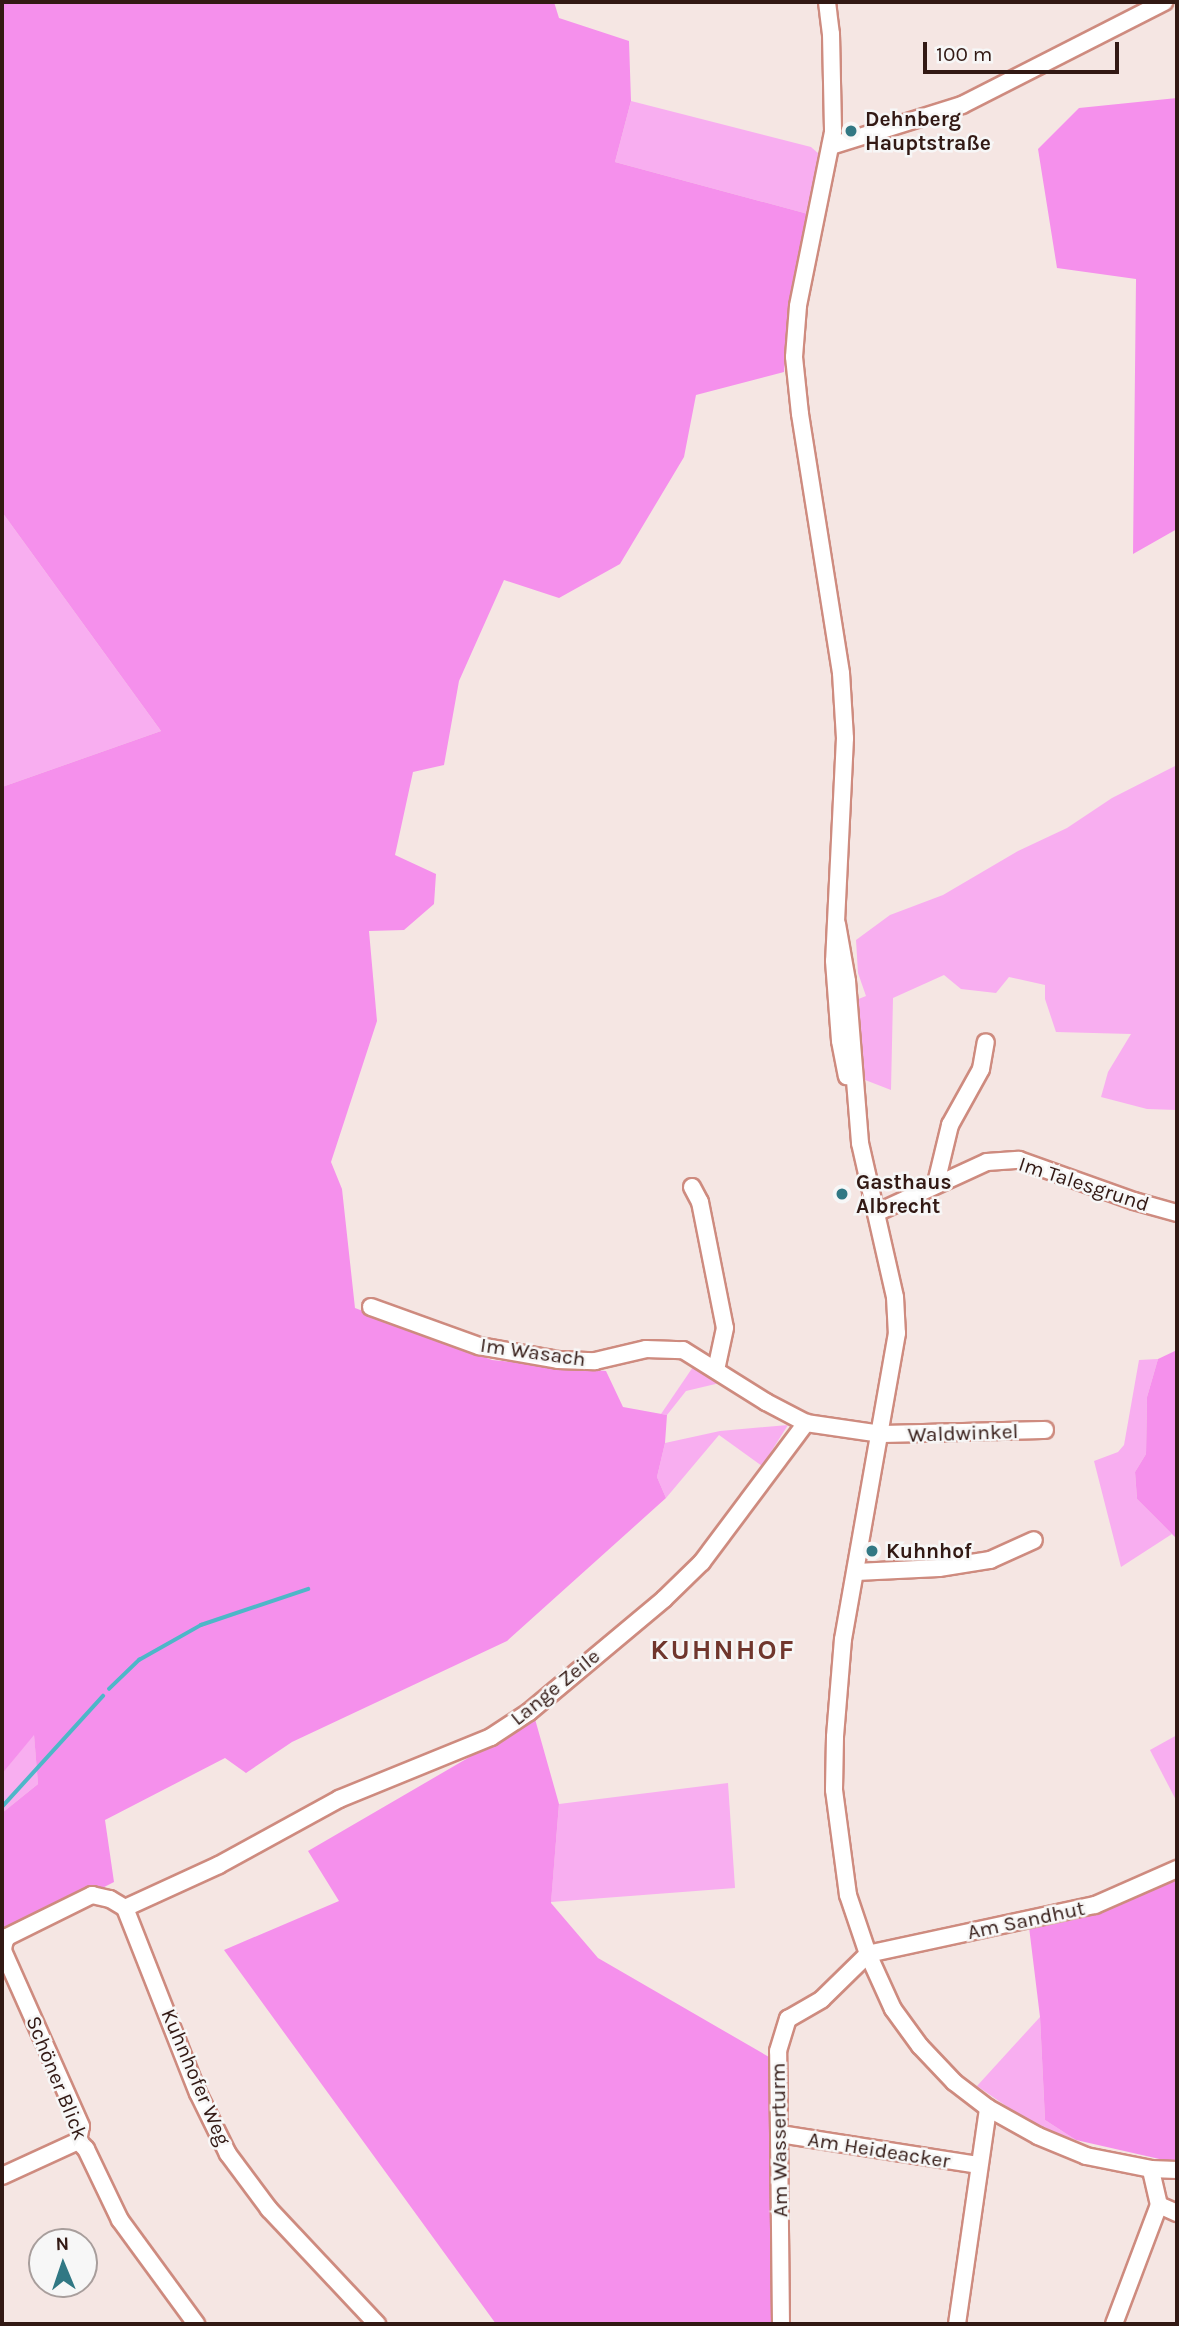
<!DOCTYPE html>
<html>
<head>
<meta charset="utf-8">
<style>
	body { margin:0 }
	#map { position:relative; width:1179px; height:2326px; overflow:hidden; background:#f5e6e3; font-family:Karla,sans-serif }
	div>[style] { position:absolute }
	.green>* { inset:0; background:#f8aef0 }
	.forest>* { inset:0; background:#f590ec }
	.stream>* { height:3.5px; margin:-1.75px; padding:0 1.75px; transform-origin:1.75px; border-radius:1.75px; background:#4db7c8 }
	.roads { filter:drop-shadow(2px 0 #ce8b7f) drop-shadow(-2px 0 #ce8b7f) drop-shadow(0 2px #ce8b7f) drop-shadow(0 -2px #ce8b7f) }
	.minor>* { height:16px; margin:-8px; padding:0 8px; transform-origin:8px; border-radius:8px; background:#fff }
	.dots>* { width:19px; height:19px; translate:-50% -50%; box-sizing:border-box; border:4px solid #f7f7f7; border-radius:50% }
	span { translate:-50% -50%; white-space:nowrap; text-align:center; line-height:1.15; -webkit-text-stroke:5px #f7f7f7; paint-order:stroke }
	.poi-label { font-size:21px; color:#321914; font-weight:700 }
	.left { translate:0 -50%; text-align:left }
	.street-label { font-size:21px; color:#321914 }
	.district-label { font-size:28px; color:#70362d; font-weight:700; letter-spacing:2px }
	.frame { position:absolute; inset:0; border:4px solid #321914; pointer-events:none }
	.north { position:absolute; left:28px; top:2228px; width:70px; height:70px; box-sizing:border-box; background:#f7f7f7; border:2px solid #a89e9c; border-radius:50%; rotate:358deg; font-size:19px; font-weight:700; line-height:28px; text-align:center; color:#321914 }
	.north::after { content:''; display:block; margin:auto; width:24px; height:32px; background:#317884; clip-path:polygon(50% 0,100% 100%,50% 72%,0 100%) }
	.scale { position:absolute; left:923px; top:42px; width:196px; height:32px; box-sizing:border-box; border:4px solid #321914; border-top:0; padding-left:9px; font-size:21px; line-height:24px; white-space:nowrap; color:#321914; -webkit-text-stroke:5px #f7f7f7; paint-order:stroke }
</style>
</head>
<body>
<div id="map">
	<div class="green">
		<div style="clip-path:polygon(631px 101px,811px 147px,819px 154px,808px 214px,615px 162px)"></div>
		<div style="clip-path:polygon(2px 512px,161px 731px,2px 787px)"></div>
		<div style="clip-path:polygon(1177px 765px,1177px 1110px,1147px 1109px,1101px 1097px,1108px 1072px,1131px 1034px,1056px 1032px,1045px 999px,1045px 985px,1009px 977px,996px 993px,961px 989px,944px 975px,893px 998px,891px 1090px,860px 1078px,856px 1000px,866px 996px,858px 973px,856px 940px,890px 915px,943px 895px,1018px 851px,1067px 828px,1112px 798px)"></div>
		<div style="clip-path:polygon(1158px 1359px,1147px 1397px,1146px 1454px,1135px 1472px,1137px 1499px,1172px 1534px,1121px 1567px,1094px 1461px,1118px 1452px,1124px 1445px,1139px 1360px)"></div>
		<div style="clip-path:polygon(695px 1364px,724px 1382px,686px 1391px,667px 1415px,661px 1414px)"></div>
		<div style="clip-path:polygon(788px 1425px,762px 1466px,719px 1435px,666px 1498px,657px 1477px,665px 1443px,720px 1431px)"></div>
		<div style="clip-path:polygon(34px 1734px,38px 1784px,2px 1813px,2px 1774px)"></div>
		<div style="clip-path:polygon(1177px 1735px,1177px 1802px,1150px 1750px)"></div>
		<div style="clip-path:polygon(728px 1783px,735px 1888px,551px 1902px,559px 1804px)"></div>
		<div style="clip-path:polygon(1040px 2017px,1045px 2120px,1076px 2140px,1038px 2128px,977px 2086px)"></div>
	</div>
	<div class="forest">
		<div style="clip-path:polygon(2px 2px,554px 2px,559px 18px,629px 41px,631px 101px,615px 162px,808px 214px,792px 284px,784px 372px,696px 395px,684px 457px,620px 564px,559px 598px,504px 580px,459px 681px,444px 765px,413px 772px,395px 855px,436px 874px,434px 904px,404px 930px,369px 931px,377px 1021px,331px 1162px,342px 1189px,355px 1308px,492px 1360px,606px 1371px,623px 1407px,667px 1415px,665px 1443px,657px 1477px,666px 1498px,507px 1641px,292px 1742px,246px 1773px,225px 1758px,105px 1820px,114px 1882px,2px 1939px,2px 1813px,38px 1784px,34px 1735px,2px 1774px,2px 787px,161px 731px,2px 512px)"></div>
		<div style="clip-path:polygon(1177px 98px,1177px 529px,1133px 554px,1136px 279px,1057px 268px,1038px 149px,1079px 108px)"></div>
		<div style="clip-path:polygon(1177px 1350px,1177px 1539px,1137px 1499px,1135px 1472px,1146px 1454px,1147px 1397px,1158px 1359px)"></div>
		<div style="clip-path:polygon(535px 1719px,559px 1804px,551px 1903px,598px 1958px,776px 2061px,775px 2324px,496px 2324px,224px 1950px,339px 1901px,308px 1851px)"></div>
		<div style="clip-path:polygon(1177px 1876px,1177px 2163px,1076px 2140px,1045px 2120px,1040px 2017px,1029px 1927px,1100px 1911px)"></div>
	</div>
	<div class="stream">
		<div style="left:109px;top:1689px;width:42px;rotate:-44deg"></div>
		<div style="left:139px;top:1660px;width:71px;rotate:-29.4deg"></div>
		<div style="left:201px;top:1625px;width:113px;rotate:-18.6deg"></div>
		<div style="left:2px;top:1807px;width:150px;rotate:-47.7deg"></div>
	</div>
	<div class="roads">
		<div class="minor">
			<div style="left:827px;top:2px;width:32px;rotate:83deg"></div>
			<div style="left:831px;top:34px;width:98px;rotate:88.8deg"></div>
			<div style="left:833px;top:132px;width:177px;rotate:101.4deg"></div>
			<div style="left:798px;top:306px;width:51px;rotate:94.5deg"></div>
			<div style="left:794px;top:357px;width:57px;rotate:84deg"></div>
			<div style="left:800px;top:414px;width:262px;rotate:81deg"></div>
			<div style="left:841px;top:673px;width:65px;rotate:86.5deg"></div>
			<div style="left:845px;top:738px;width:223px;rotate:92.8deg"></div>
			<div style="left:834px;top:961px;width:80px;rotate:85.7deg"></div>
			<div style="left:840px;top:1041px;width:36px;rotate:79deg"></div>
			<div style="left:831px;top:146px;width:137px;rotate:-17.4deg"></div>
			<div style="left:962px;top:105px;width:227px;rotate:-27deg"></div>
			<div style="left:837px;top:924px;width:58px;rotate:80deg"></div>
			<div style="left:847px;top:981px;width:163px;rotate:85.4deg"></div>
			<div style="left:860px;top:1143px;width:158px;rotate:77.2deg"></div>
			<div style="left:895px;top:1297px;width:36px;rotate:87deg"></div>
			<div style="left:897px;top:1333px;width:311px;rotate:100deg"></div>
			<div style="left:843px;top:1639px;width:98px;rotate:94.7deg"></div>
			<div style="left:835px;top:1737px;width:53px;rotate:91.1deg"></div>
			<div style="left:834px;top:1790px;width:106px;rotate:82.4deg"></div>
			<div style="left:848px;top:1895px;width:62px;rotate:71.3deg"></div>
			<div style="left:868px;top:1954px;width:60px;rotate:65.6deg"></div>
			<div style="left:893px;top:2009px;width:46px;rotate:53.9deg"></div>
			<div style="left:920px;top:2046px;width:50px;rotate:46.6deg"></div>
			<div style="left:954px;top:2082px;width:43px;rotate:37.4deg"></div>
			<div style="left:988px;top:2108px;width:57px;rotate:29.2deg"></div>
			<div style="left:1038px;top:2136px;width:52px;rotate:22.6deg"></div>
			<div style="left:1086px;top:2156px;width:66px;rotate:11.3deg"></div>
			<div style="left:1151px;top:2169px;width:26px;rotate:2deg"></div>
			<div style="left:936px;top:1183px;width:60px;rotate:-76.4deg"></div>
			<div style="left:950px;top:1125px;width:64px;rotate:-61deg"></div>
			<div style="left:981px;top:1069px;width:27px;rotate:-80deg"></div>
			<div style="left:692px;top:1187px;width:17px;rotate:62deg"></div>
			<div style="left:700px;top:1202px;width:128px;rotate:78.8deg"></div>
			<div style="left:725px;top:1328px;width:43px;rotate:102.1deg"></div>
			<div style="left:876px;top:1213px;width:122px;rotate:-24.7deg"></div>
			<div style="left:987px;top:1162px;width:32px;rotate:-4deg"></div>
			<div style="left:1019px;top:1160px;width:122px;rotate:19.6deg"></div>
			<div style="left:1134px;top:1201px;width:45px;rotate:15.6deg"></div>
			<div style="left:371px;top:1307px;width:115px;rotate:19.9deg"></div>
			<div style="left:479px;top:1346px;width:80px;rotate:10deg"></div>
			<div style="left:558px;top:1360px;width:37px;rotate:2deg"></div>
			<div style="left:595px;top:1361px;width:52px;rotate:-13.2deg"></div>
			<div style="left:646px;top:1349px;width:37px;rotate:2deg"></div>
			<div style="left:683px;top:1350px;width:98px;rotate:32.1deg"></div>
			<div style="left:766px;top:1402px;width:45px;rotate:27.7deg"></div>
			<div style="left:806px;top:1423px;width:76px;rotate:8.3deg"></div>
			<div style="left:881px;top:1434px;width:164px;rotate:-1.4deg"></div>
			<div style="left:856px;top:1572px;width:83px;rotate:-2.8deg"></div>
			<div style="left:939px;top:1568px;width:52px;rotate:-8.9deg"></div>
			<div style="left:990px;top:1560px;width:48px;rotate:-24.4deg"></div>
			<div style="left:125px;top:1908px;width:103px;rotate:-24.6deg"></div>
			<div style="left:219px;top:1865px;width:137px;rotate:-28.8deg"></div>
			<div style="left:339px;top:1799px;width:164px;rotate:-22.2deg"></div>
			<div style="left:491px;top:1737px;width:45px;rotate:-33.3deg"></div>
			<div style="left:529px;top:1712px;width:176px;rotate:-39.9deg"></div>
			<div style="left:664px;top:1599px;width:53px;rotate:-44.2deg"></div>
			<div style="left:702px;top:1562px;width:174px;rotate:-53.2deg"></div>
			<div style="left:125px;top:1908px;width:199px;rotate:68.5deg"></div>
			<div style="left:198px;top:2093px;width:68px;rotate:63.8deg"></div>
			<div style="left:228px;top:2154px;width:69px;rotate:53.3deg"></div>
			<div style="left:269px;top:2209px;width:158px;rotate:46.8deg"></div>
			<div style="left:780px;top:2134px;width:200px;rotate:8.9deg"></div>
			<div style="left:78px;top:2141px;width:15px;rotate:-79deg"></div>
			<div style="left:81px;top:2126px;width:192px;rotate:-114deg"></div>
			<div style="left:3px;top:1951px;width:8px;rotate:-83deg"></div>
			<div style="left:4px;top:1943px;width:7px;rotate:-63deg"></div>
			<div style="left:7px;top:1937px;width:95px;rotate:-26.3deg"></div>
			<div style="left:92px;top:1895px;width:18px;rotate:13deg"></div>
			<div style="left:110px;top:1899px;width:17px;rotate:31deg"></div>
			<div style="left:78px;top:2141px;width:11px;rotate:45deg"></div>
			<div style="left:86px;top:2149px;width:79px;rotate:64.4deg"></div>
			<div style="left:120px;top:2220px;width:129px;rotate:53.8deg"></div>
			<div style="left:2px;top:2176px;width:84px;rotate:-24.7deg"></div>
			<div style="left:1159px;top:2205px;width:20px;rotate:24deg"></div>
			<div style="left:781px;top:2324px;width:273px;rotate:-90.6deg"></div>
			<div style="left:778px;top:2051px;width:34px;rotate:-73deg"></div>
			<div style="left:788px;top:2019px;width:39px;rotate:-30deg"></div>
			<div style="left:822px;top:1999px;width:64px;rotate:-44.4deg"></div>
			<div style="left:868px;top:1954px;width:232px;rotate:-12.2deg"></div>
			<div style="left:1095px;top:1905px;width:90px;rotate:-23.7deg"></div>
			<div style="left:957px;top:2324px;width:218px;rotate:-81.8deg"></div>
			<div style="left:1114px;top:2324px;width:127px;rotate:-69.3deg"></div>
			<div style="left:1159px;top:2205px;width:37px;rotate:-103deg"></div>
		</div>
	</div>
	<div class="dots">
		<div style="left:851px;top:131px;background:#317884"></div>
		<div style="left:842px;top:1194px;background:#317884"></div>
		<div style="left:872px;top:1551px;background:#317884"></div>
	</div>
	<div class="poi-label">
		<span class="left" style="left:865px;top:131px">Dehnberg<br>Hauptstraße</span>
		<span class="left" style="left:856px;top:1194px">Gasthaus<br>Albrecht</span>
		<span class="left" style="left:886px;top:1551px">Kuhnhof</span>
	</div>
	<div class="street-label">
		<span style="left:1084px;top:1184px;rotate:18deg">Im Talesgrund</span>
		<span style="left:533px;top:1352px;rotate:8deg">Im Wasach</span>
		<span style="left:963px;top:1433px;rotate:-2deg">Waldwinkel</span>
		<span style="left:555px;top:1687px;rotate:-39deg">Lange Zeile</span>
		<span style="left:1026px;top:1920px;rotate:-12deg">Am Sandhut</span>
		<span style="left:196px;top:2077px;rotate:67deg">Kuhnhofer Weg</span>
		<span style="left:57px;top:2078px;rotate:68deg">Schöner Blick</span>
		<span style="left:779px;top:2140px;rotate:-91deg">Am Wasserturm</span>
		<span style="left:879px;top:2150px;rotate:9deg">Am Heideacker</span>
	</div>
	<div class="district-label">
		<span style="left:723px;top:1650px">KUHNHOF</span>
	</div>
	<div class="frame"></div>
	<div class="north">N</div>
	<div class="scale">100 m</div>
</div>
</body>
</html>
